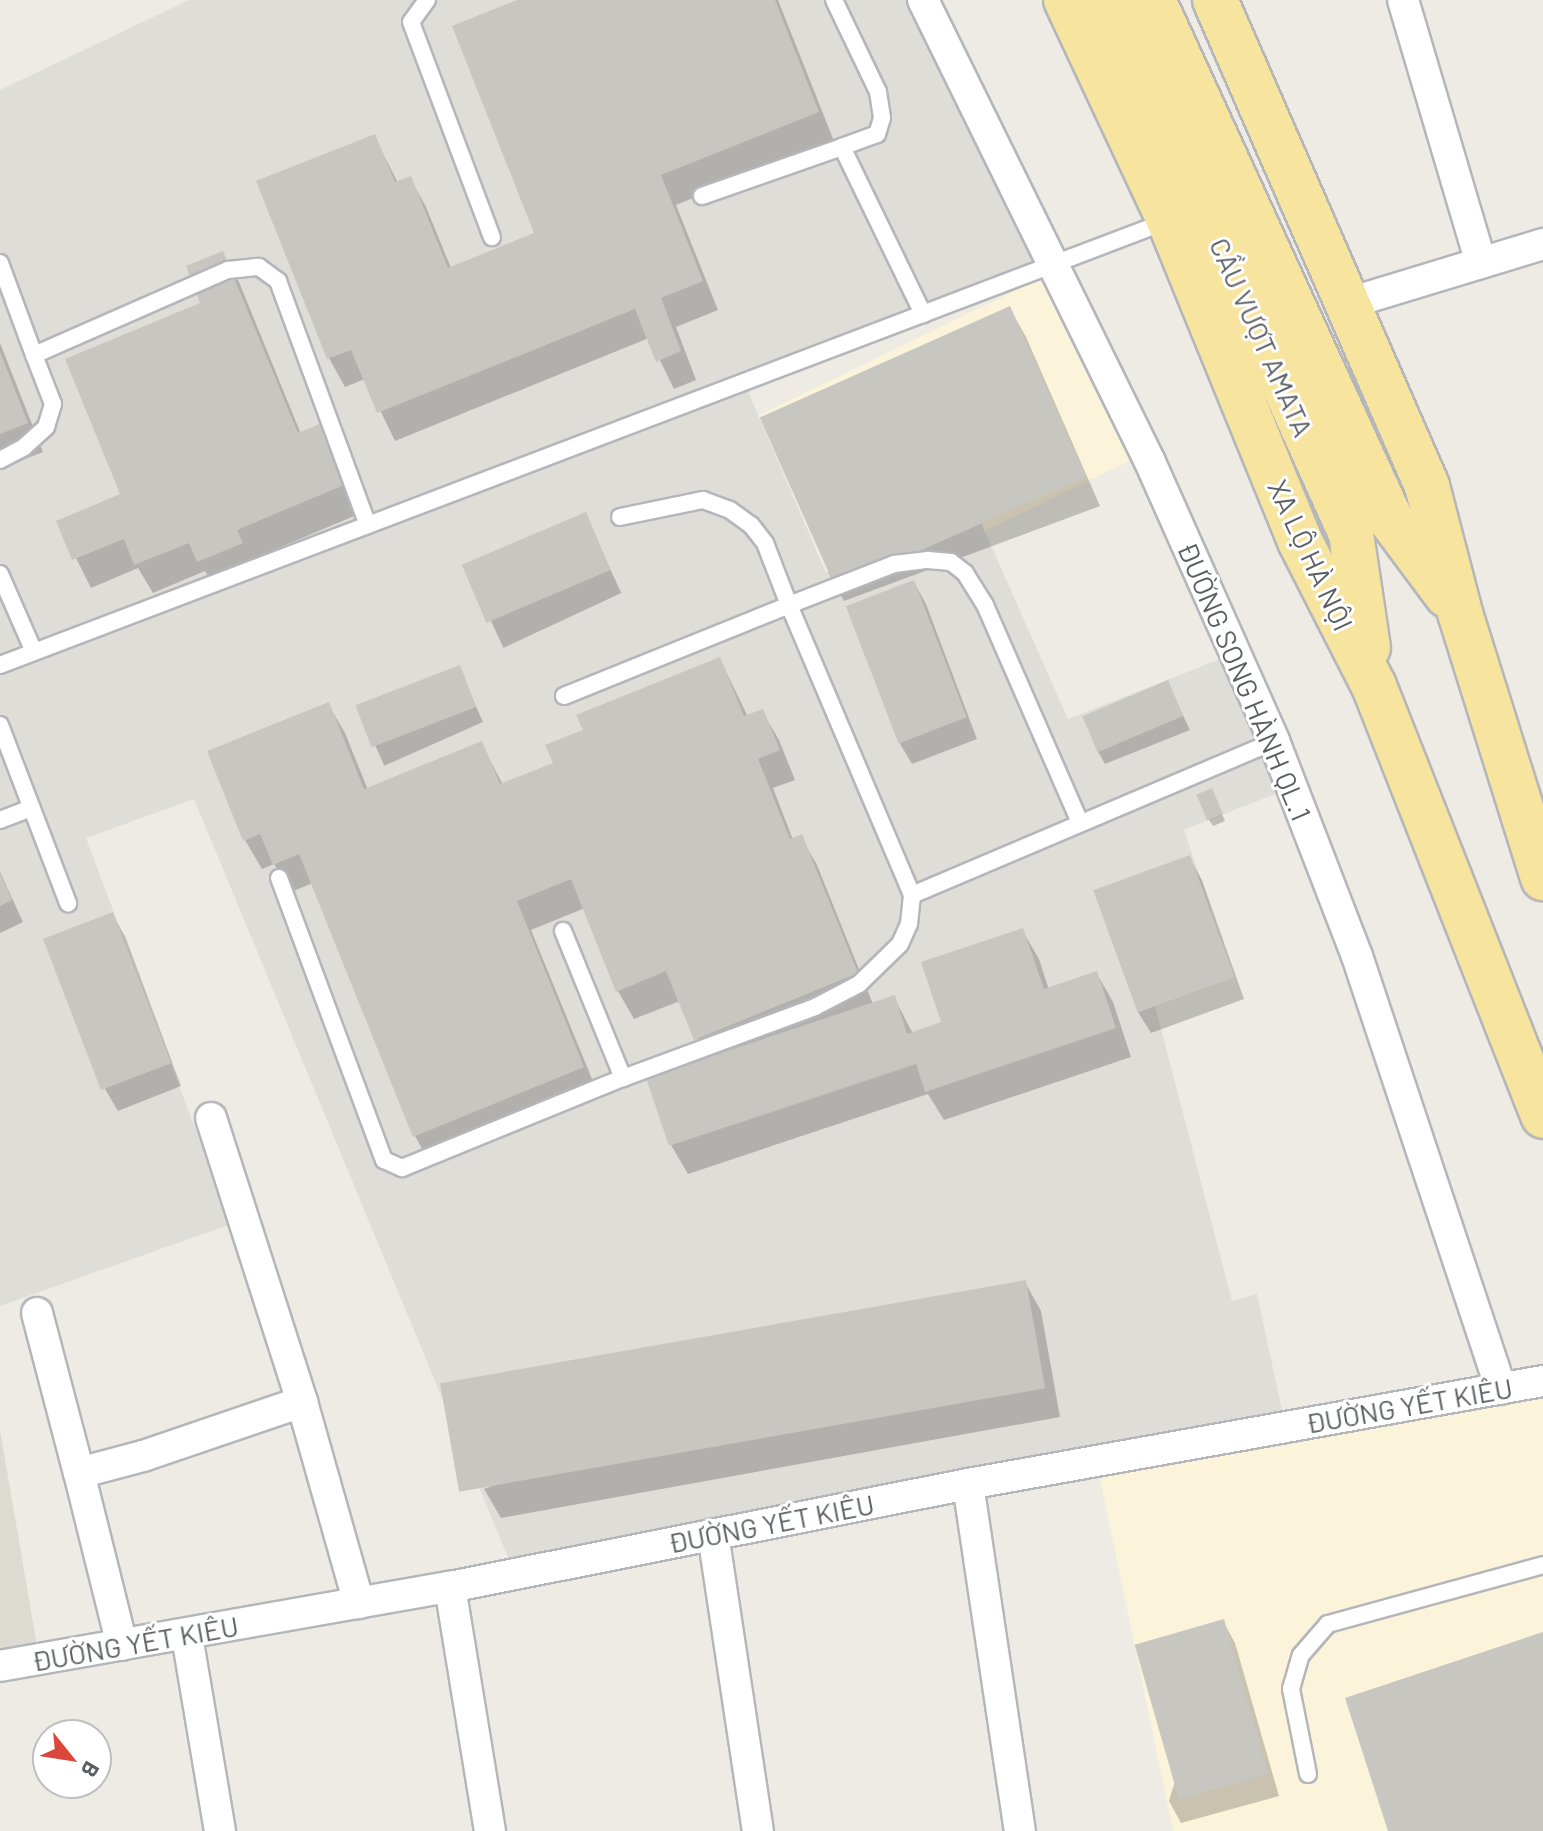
<!DOCTYPE html>
<html>
<head>
<meta charset="utf-8">
<style>
	body { margin:0 }
	#map { position:relative; width:1543px; height:1831px; overflow:hidden; background:#edebe3; font-family:Barlow,sans-serif }
	div>[style] { position:absolute }
	.commercial>* { inset:0; background:#fbf3da; transform-origin:0 0 }
	.industrial>* { inset:0; background:#dfddd8 }
	.education>* { inset:0; background:#dddad2 }
	.shadow>* { inset:0; background:#0003; transform-origin:0 0 }
	.building>* { inset:0; background:#c8c6c0; transform-origin:0 0 }
	.roads { filter:drop-shadow(2px 0 #b4b6ba) drop-shadow(-2px 0 #b4b6ba) drop-shadow(0 2px #b4b6ba) drop-shadow(0 -2px #b4b6ba) }
	.service>* { height:16px; margin:-8px; padding:0 8px; transform-origin:8px; border-radius:8px; background:#fff }
	.minor>* { height:30px; margin:-15px; padding:0 15px; transform-origin:15px; border-radius:15px; background:#fff }
	.trunk>* { height:44px; margin:-22px; padding:0 22px; transform-origin:22px; border-radius:22px; background:#f7e49f }
	span { translate:-50% -50%; white-space:nowrap; text-align:center; line-height:1.15; -webkit-text-stroke:6px #fff; paint-order:stroke }
	.street-label { font-size:28px; color:#5b5f63 }
	.north { position:absolute; left:32px; top:1719px; width:80px; height:80px; box-sizing:border-box; background:#fff; border:2px solid #bdbfc1; border-radius:50%; rotate:120deg; font-size:22px; font-weight:700; line-height:32px; text-align:center; color:#5b5f63 }
	.north::after { content:''; display:block; margin:auto; width:28px; height:36px; background:#dd463a; clip-path:polygon(50% 0,100% 100%,50% 72%,0 100%) }
</style>
</head>
<body>
<div id="map">
	<div class="commercial">
		<div style="left:1045px;top:276px;width:203px;height:319px;rotate:64deg"></div>
		<div style="clip-path:polygon(1543px 1394px,1543px 1831px,1173px 1831px,1099px 1474px)"></div>
	</div>
	<div class="industrial">
		<div style="clip-path:polygon(189px 0,909px 0,1039px 261px,122px 610px,747px 389px,826px 573px,978px 516px,1068px 719px,1223px 658px,1280px 792px,1184px 830px,1234px 977px,1155px 1006px,1232px 1301px,1257px 1294px,1283px 1415px,510px 1562px,194px 799px,86px 838px,231px 1224px,0 1306px,0 90px)"></div>
	</div>
	<div class="education">
		<div style="clip-path:polygon(0 1430px,37px 1646px,0 1652px)"></div>
	</div>
	<div class="shadow">
		<div style="clip-path:polygon(522px 0,778px 0,834px 141px,676px 205px,718px 310px,676px 327px,696px 380px,674px 389px,649px 338px,395px 441px,365px 379px,345px 387px,329px 358px,259px 182px,374px 136px,398px 183px,410px 178px,426px 207px,451px 268px,536px 234px)"></div>
		<div style="clip-path:polygon(222px 253px,239px 282px,301px 434px,319px 426px,335px 455px,359px 514px,252px 559px,258px 573px,216px 590px,205px 571px,153px 593px,138px 568px,91px 588px,58px 522px,123px 495px)"></div>
		<div style="clip-path:polygon(1010px 309px,1026px 337px,1100px 506px,844px 601px,828px 572px)"></div>
		<div style="clip-path:polygon(0 343px,43px 452px,0 469px)"></div>
		<div style="left:585px;top:515px;width:86px;height:130px;rotate:65deg"></div>
		<div style="clip-path:polygon(914px 582px,926px 604px,977px 739px,912px 764px,899px 742px)"></div>
		<div style="clip-path:polygon(720px 659px,748px 717px,762px 711px,779px 740px,795px 780px,773px 788px,793px 840px,801px 837px,817px 865px,873px 1004px,894px 997px,913px 1034px,943px 1023px,1022px 930px,1039px 959px,1049px 990px,1097px 974px,1113px 1002px,1131px 1057px,944px 1120px,928px 1094px,688px 1174px,671px 1145px,707px 1059px,680px 1001px,634px 1019px,618px 991px,585px 908px,531px 930px,599px 1096px,431px 1165px,415px 1136px,313px 883px,291px 892px,274px 864px,262px 869px,245px 840px,328px 704px,345px 733px,368px 790px,481px 743px,503px 785px,555px 764px,585px 731px)"></div>
		<div style="left:459px;top:668px;width:59px;height:108px;rotate:66deg"></div>
		<div style="clip-path:polygon(1167px 682px,1190px 730px,1105px 764px,1097px 750px)"></div>
		<div style="clip-path:polygon(1214px 797px,1225px 821px,1213px 826px,1209px 820px)"></div>
		<div style="clip-path:polygon(1189px 858px,1202px 880px,1244px 999px,1151px 1033px,1138px 1012px,1096px 892px)"></div>
		<div style="clip-path:polygon(0 872px,23px 922px,0 933px)"></div>
		<div style="clip-path:polygon(112px 914px,125px 936px,181px 1086px,118px 1111px,105px 1089px)"></div>
		<div style="clip-path:polygon(1025px 1282px,1041px 1311px,1060px 1417px,501px 1518px,484px 1489px)"></div>
		<div style="clip-path:polygon(1223px 1621px,1235px 1643px,1279px 1796px,1181px 1823px,1169px 1801px)"></div>
	</div>
	<div class="building">
		<div style="clip-path:polygon(517px 0,775px 0,819px 112px,661px 175px,703px 281px,661px 298px,681px 351px,656px 362px,635px 309px,377px 413px,351px 350px,327px 359px,256px 181px,375px 134px,395px 182px,411px 176px,448px 268px,534px 233px,452px 26px)"></div>
		<div style="clip-path:polygon(223px 251px,298px 433px,320px 424px,344px 485px,237px 530px,243px 543px,197px 562px,189px 543px,134px 565px,124px 539px,72px 560px,56px 521px,120px 494px,65px 359px,200px 303px,186px 266px)"></div>
		<div style="left:1010px;top:306px;width:187px;height:274px;rotate:66deg"></div>
		<div style="clip-path:polygon(0 352px,28px 423px,0 434px)"></div>
		<div style="left:586px;top:512px;width:63px;height:135px;rotate:67deg"></div>
		<div style="left:914px;top:580px;width:147px;height:73px;rotate:69deg"></div>
		<div style="clip-path:polygon(720px 657px,744px 716px,763px 709px,780px 750px,758px 759px,790px 839px,802px 834px,858px 973px,694px 1040px,666px 971px,616px 992px,571px 879px,517px 901px,584px 1067px,413px 1137px,299px 854px,273px 865px,260px 834px,243px 841px,207px 751px,329px 702px,364px 789px,482px 741px,500px 784px,553px 763px,545px 745px,583px 730px,576px 715px)"></div>
		<div style="left:460px;top:665px;width:45px;height:112px;rotate:69deg"></div>
		<div style="left:1168px;top:680px;width:39px;height:93px;rotate:67deg"></div>
		<div style="left:1212px;top:788px;width:28px;height:17px;rotate:67deg"></div>
		<div style="left:1190px;top:855px;width:130px;height:103px;rotate:70deg"></div>
		<div style="clip-path:polygon(0 873px,12px 900px,0 906px)"></div>
		<div style="left:113px;top:912px;width:162px;height:75px;rotate:69deg"></div>
		<div style="clip-path:polygon(1023px 928px,1044px 989px,1097px 971px,1116px 1028px,925px 1092px,916px 1064px,669px 1146px,646px 1078px,895px 995px,907px 1034px,941px 1022px,921px 962px)"></div>
		<div style="left:1026px;top:1280px;width:110px;height:595px;rotate:80deg"></div>
		<div style="left:1224px;top:1619px;width:161px;height:93px;rotate:74deg"></div>
		<div style="clip-path:polygon(1543px 1632px,1543px 1831px,1388px 1831px,1345px 1698px)"></div>
	</div>
	<div class="roads">
		<div class="service">
			<div style="left:427px;top:0;width:27px;rotate:126deg"></div>
			<div style="left:411px;top:22px;width:230px;rotate:69.4deg"></div>
			<div style="left:834px;top:0;width:102px;rotate:64.4deg"></div>
			<div style="left:878px;top:92px;width:26px;rotate:81deg"></div>
			<div style="left:882px;top:118px;width:17px;rotate:107deg"></div>
			<div style="left:877px;top:134px;width:37px;rotate:160deg"></div>
			<div style="left:702px;top:196px;width:148px;rotate:-19.3deg"></div>
			<div style="left:842px;top:147px;width:186px;rotate:64.1deg"></div>
			<div style="left:0;top:263px;width:98px;rotate:69.7deg"></div>
			<div style="left:34px;top:355px;width:212px;rotate:-23.7deg"></div>
			<div style="left:228px;top:270px;width:31px;rotate:-6deg"></div>
			<div style="left:259px;top:267px;width:24px;rotate:36deg"></div>
			<div style="left:278px;top:281px;width:260px;rotate:69.8deg"></div>
			<div style="left:0;top:460px;width:27px;rotate:-28deg"></div>
			<div style="left:24px;top:447px;width:30px;rotate:-42deg"></div>
			<div style="left:46px;top:427px;width:24px;rotate:-73deg"></div>
			<div style="left:53px;top:404px;width:53px;rotate:-111.2deg"></div>
			<div style="left:620px;top:517px;width:85px;rotate:-11.6deg"></div>
			<div style="left:703px;top:500px;width:29px;rotate:20deg"></div>
			<div style="left:730px;top:510px;width:26px;rotate:36deg"></div>
			<div style="left:751px;top:525px;width:23px;rotate:52deg"></div>
			<div style="left:765px;top:543px;width:66px;rotate:68.8deg"></div>
			<div style="left:789px;top:605px;width:113px;rotate:-21.3deg"></div>
			<div style="left:894px;top:564px;width:34px;rotate:-7deg"></div>
			<div style="left:928px;top:560px;width:23px;rotate:5deg"></div>
			<div style="left:951px;top:562px;width:18px;rotate:38deg"></div>
			<div style="left:965px;top:573px;width:38px;rotate:58deg"></div>
			<div style="left:985px;top:605px;width:237px;rotate:66.4deg"></div>
			<div style="left:0;top:574px;width:85px;rotate:66.4deg"></div>
			<div style="left:0;top:665px;width:1249px;rotate:-20.83deg"></div>
			<div style="left:564px;top:696px;width:243px;rotate:-22deg"></div>
			<div style="left:789px;top:605px;width:315px;rotate:67deg"></div>
			<div style="left:912px;top:895px;width:393px;rotate:-23deg"></div>
			<div style="left:0;top:725px;width:191px;rotate:69.1deg"></div>
			<div style="left:0;top:820px;width:34px;rotate:-21deg"></div>
			<div style="left:279px;top:878px;width:301px;rotate:69.6deg"></div>
			<div style="left:384px;top:1160px;width:20px;rotate:24deg"></div>
			<div style="left:402px;top:1168px;width:239px;rotate:-22.2deg"></div>
			<div style="left:623px;top:1078px;width:205px;rotate:-20.3deg"></div>
			<div style="left:815px;top:1007px;width:50px;rotate:-27.6deg"></div>
			<div style="left:859px;top:984px;width:57px;rotate:-44.3deg"></div>
			<div style="left:900px;top:944px;width:22px;rotate:-66deg"></div>
			<div style="left:909px;top:924px;width:29px;rotate:-84deg"></div>
			<div style="left:563px;top:931px;width:159px;rotate:67.8deg"></div>
			<div style="left:1308px;top:1774px;width:87px;rotate:-101.3deg"></div>
			<div style="left:1291px;top:1689px;width:35px;rotate:-74deg"></div>
			<div style="left:1301px;top:1655px;width:41px;rotate:-48.9deg"></div>
			<div style="left:1328px;top:1624px;width:223px;rotate:-15.3deg"></div>
		</div>
		<div class="minor">
			<div style="left:923px;top:0;width:515px;rotate:63.83deg"></div>
			<div style="left:1150px;top:462px;width:305px;rotate:66deg"></div>
			<div style="left:1274px;top:741px;width:230px;rotate:68.9deg"></div>
			<div style="left:1357px;top:956px;width:456px;rotate:71.6deg"></div>
			<div style="left:1403px;top:0;width:274px;rotate:73.5deg"></div>
			<div style="left:1349px;top:303px;width:203px;rotate:-16.9deg"></div>
			<div style="left:211px;top:1118px;width:298px;rotate:72.2deg"></div>
			<div style="left:302px;top:1402px;width:209px;rotate:74.2deg"></div>
			<div style="left:37px;top:1313px;width:165px;rotate:75.3deg"></div>
			<div style="left:968px;top:1484px;width:351px;rotate:81.5deg"></div>
			<div style="left:713px;top:1534px;width:300px;rotate:81.4deg"></div>
			<div style="left:450px;top:1587px;width:247px;rotate:80.7deg"></div>
			<div style="left:187px;top:1636px;width:198px;rotate:80.4deg"></div>
			<div style="left:122px;top:1645px;width:177px;rotate:-104deg"></div>
			<div style="left:79px;top:1473px;width:66px;rotate:-14.9deg"></div>
			<div style="left:143px;top:1456px;width:168px;rotate:-18.8deg"></div>
			<div style="left:0;top:1666px;width:457px;rotate:-10deg"></div>
			<div style="left:450px;top:1587px;width:528px;rotate:-11.25deg"></div>
			<div style="left:968px;top:1484px;width:584px;rotate:-10.16deg"></div>
		</div>
		<div class="trunk">
			<div style="left:1066px;top:0;width:243px;rotate:64.9deg"></div>
			<div style="left:1169px;top:220px;width:347px;rotate:67.8deg"></div>
			<div style="left:1300px;top:541px;width:163px;rotate:63deg"></div>
			<div style="left:1374px;top:686px;width:462px;rotate:68.5deg"></div>
			<div style="left:1110px;top:0;width:586px;rotate:65.71deg"></div>
			<div style="left:1351px;top:534px;width:115px;rotate:81.5deg"></div>
			<div style="left:1153px;top:0;width:572px;rotate:65.41deg"></div>
			<div style="left:1391px;top:520px;width:94px;rotate:53.3deg"></div>
			<div style="left:1215px;top:0;width:530px;rotate:66.43deg"></div>
			<div style="left:1427px;top:486px;width:131px;rotate:75.4deg"></div>
			<div style="left:1460px;top:613px;width:278px;rotate:72.6deg"></div>
		</div>
	</div>
	<div class="street-label">
		<span style="left:1262px;top:337px;rotate:66deg">CẦU VƯỢT AMATA</span>
		<span style="left:1311px;top:555px;rotate:65deg">XA LỘ HÀ NỘI</span>
		<span style="left:1245px;top:681px;rotate:67deg">ĐƯỜNG SONG HÀNH QL.1</span>
		<span style="left:1409px;top:1405px;rotate:-10deg">ĐƯỜNG YẾT KIÊU</span>
		<span style="left:771px;top:1523px;rotate:-11deg">ĐƯỜNG YẾT KIÊU</span>
		<span style="left:135px;top:1643px;rotate:-10deg">ĐƯỜNG YẾT KIÊU</span>
	</div>
	<div class="north">B</div>
</div>
</body>
</html>
